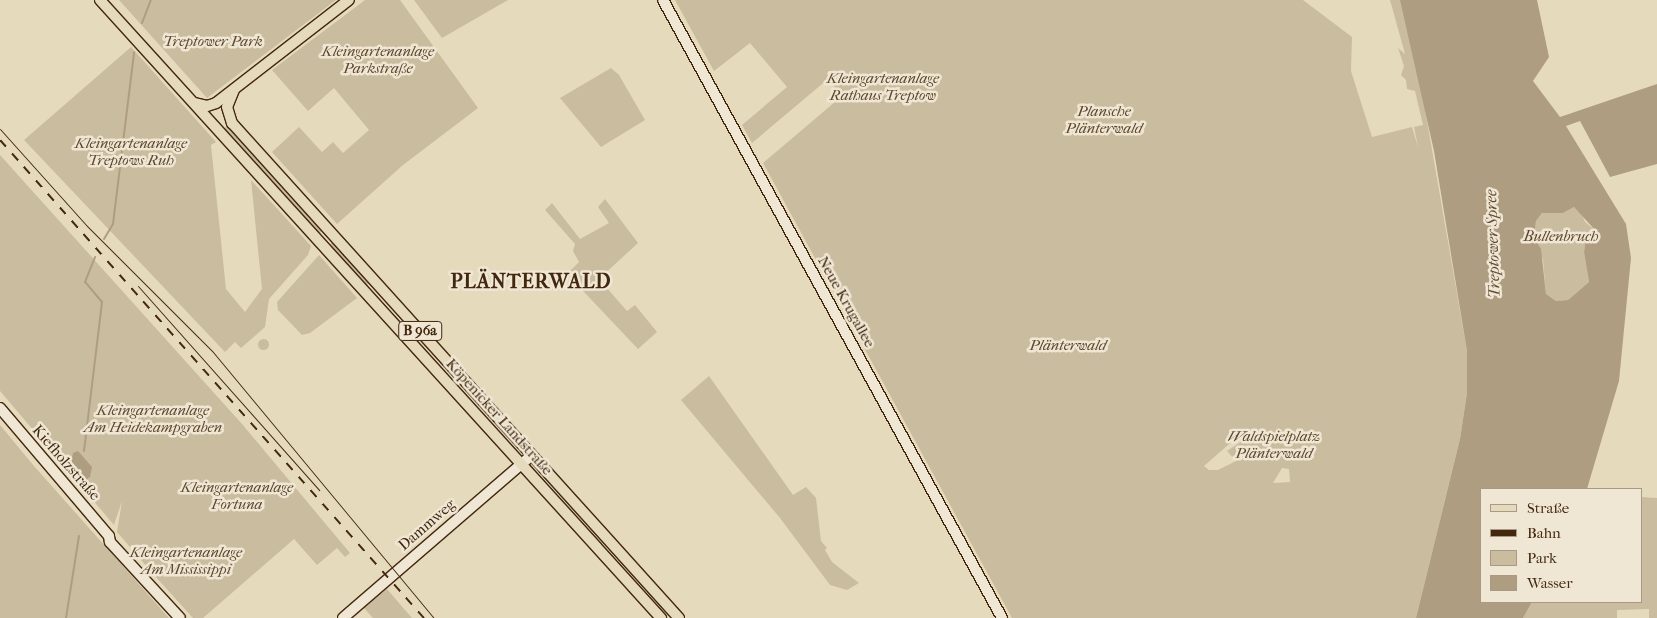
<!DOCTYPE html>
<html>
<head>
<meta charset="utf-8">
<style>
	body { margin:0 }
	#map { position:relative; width:1657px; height:618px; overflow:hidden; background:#e6dabd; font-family:"IM FELL French Canon",serif }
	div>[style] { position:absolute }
	.green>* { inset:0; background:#cabc9f }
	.round { border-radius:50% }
	.water>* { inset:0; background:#af9d82 }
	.stream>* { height:2px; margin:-1px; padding:0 1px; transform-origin:1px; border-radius:1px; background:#af9d82 }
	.roads { filter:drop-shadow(1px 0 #43270f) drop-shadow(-1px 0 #43270f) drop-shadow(0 1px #43270f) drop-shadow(0 -1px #43270f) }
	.secondary>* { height:10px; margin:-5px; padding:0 5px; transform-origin:5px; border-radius:5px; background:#efe7d4 }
	.primary>* { height:10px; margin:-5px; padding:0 5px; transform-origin:5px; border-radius:5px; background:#e6dabd }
	.tram>* { height:1px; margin:-0.5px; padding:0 0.5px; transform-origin:0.5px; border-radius:0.5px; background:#43270f }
	.rail>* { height:2px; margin-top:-1px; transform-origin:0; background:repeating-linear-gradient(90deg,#43270f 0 9px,transparent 0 18px) }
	span { translate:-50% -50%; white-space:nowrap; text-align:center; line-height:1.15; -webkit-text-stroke:5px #efe7d4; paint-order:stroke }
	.shield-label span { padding:1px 4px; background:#efe7d4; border:1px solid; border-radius:4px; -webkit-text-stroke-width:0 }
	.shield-label { font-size:14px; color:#43270f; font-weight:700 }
	.park-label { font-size:15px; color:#5e452c; font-style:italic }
	.street-label { font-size:15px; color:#43270f }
	.water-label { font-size:16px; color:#634a32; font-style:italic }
	.district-label { font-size:20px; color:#43270f; font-weight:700; letter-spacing:1px }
	.legend { position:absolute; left:1480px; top:488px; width:162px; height:115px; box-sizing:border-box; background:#efe7d4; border:1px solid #aa9a85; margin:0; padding:6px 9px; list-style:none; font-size:15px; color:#43270f }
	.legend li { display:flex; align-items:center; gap:10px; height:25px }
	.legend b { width:25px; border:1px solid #aa9a85 }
</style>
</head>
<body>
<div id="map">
	<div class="green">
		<div style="clip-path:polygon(119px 0,336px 0,207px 98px)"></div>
		<div style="clip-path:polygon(365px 0,400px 0,478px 108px,403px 165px,337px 224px,272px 152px,299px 127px,322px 152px,333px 142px,343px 153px,369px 130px,334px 88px,308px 111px,272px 70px)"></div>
		<div style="clip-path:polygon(414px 0,508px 0,442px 38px)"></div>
		<div style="clip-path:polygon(evenodd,675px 0,1303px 0,1352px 37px,1351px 71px,1372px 137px,1412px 127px,1418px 147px,1414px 127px,1423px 125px,1415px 91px,1407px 89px,1406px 80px,1401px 75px,1404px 66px,1398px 48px,1405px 54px,1390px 0,1408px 0,1427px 85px,1422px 92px,1467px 351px,1467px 393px,1460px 439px,1416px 618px,1012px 618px,763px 163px,842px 96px,828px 79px,752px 143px,742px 125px,787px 87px,750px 43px,714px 71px,675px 0,1236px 438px,1242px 441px,1227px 451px,1236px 461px,1218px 470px,1209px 470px,1204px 466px,1236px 438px,675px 0,1282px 468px,1289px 469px,1290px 482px,1273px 483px,1282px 468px)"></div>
		<div style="clip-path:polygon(131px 47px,216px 142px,211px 145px,226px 289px,245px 312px,262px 289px,251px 180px,311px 246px,308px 255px,269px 299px,265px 327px,241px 348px,235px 342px,225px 352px,24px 140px)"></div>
		<div style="clip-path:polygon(611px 68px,619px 75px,645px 120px,601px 147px,560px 98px)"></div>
		<div style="clip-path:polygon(228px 125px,324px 229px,318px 235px,223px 130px)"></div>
		<div style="clip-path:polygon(0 155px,242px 424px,350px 553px,345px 557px,337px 548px,317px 565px,294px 539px,203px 618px,193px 618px,154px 575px,117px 532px,122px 501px,114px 525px,0 391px)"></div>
		<div style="clip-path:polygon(605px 199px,638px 243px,599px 279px,627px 311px,635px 305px,657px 332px,638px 349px,567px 274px,579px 262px,573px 251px,575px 244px,545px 210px,552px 203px,580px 239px,609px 223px,598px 207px)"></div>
		<div style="clip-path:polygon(1574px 207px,1582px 214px,1585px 222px,1595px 230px,1593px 240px,1586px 240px,1584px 252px,1589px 282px,1568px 300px,1556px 301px,1546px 294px,1543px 260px,1534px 238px,1536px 221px,1542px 213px,1563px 213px)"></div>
		<div style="clip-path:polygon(334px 241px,371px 281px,364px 287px,328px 246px)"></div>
		<div style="clip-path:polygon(319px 255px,357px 298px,310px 333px,302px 335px,278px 310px,277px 302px)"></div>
		<div class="round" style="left:257.5px;top:338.5px;width:11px;height:11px"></div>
		<div style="clip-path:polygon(709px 376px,793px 495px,806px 487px,816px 498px,821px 541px,827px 548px,825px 550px,832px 562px,859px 583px,847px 590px,830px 585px,780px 518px,681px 400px)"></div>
		<div style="clip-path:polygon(0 425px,34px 466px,169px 618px,0 618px)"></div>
		<div style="clip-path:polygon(1641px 497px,1657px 498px,1657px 618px,1649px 618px,1649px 609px,1617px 610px,1617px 618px,1523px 618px,1532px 602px,1641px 602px)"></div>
		<div style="clip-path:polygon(387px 589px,412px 618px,373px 618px,364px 608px)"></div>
	</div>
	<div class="water">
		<div style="clip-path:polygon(evenodd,1400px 0,1537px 0,1549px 57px,1533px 81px,1560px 117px,1657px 84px,1657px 164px,1610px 177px,1580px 121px,1566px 126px,1626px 224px,1631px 258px,1619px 381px,1587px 489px,1481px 489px,1481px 602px,1532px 602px,1523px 618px,1416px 618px,1460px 439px,1467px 393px,1467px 351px,1434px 151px,1400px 0,1574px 207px,1595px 230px,1593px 240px,1586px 239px,1584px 252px,1589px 282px,1568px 300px,1556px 301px,1546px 294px,1541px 249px,1534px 238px,1536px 221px,1542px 213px,1563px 213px,1574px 207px)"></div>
		<div style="clip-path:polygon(78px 451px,92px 467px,90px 477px,83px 481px,78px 480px,71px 463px,73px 453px)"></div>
	</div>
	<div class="stream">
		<div style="left:142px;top:23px;width:25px;rotate:-69deg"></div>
		<div style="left:104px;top:239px;width:17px;rotate:-59deg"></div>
		<div style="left:113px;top:224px;width:173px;rotate:-83deg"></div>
		<div style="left:84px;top:451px;width:150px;rotate:-83.1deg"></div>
		<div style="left:102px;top:302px;width:26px;rotate:-130deg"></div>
		<div style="left:85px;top:282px;width:27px;rotate:-68deg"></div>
		<div style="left:66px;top:618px;width:83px;rotate:-81deg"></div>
	</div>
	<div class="roads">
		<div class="secondary">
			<div style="left:663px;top:0;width:705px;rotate:61.25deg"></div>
			<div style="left:0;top:408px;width:168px;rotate:49.6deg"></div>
			<div style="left:109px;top:536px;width:6px;rotate:81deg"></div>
			<div style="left:110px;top:542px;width:103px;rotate:47.4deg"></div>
			<div style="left:343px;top:618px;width:248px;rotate:-40.8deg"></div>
		</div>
		<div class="primary">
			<div style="left:100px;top:0;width:835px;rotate:47.77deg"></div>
			<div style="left:234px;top:90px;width:18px;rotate:112deg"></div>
			<div style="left:227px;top:107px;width:17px;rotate:73deg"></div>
			<div style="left:232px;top:123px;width:667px;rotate:47.92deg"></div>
			<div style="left:195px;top:103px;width:12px;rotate:14deg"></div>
			<div style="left:207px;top:106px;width:9px;rotate:-18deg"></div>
			<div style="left:216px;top:103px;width:168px;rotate:-37.8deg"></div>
		</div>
	</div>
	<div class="tram">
		<div style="left:0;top:129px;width:130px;rotate:48.1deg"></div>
		<div style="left:87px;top:226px;width:178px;rotate:45deg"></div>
		<div style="left:213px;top:352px;width:346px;rotate:50.3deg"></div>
		<div style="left:138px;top:286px;width:273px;rotate:48.4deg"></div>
	</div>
	<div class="rail">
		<div style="left:0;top:140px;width:639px;rotate:48.43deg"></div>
	</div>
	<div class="shield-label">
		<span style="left:420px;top:331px">B 96a</span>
	</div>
	<div class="park-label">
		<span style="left:213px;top:42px">Treptower Park</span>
		<span style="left:378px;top:60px">Kleingartenanlage<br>Parkstraße</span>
		<span style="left:883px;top:87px">Kleingartenanlage<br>Rathaus Treptow</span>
		<span style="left:1104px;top:120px">Plansche<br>Plänterwald</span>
		<span style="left:131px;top:152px">Kleingartenanlage<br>Treptows Ruh</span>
		<span style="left:1561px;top:237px">Bullenbruch</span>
		<span style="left:1068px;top:346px">Plänterwald</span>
		<span style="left:153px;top:419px">Kleingartenanlage<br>Am Heidekampgraben</span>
		<span style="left:1274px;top:445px">Waldspielplatz<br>Plänterwald</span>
		<span style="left:237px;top:496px">Kleingartenanlage<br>Fortuna</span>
		<span style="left:186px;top:561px">Kleingartenanlage<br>Am Mississippi</span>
	</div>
	<div class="street-label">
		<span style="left:846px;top:302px;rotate:61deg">Neue Krugallee</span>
		<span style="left:499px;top:417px;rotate:48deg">Köpenicker Landstraße</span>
		<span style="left:66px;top:463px;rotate:49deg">Kiefholzstraße</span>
		<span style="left:427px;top:525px;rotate:-41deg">Dammweg</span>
	</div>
	<div class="water-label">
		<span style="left:1493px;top:244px;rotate:-92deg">Treptower Spree</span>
	</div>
	<div class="district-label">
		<span style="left:531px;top:281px">PLÄNTERWALD</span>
	</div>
	<ul class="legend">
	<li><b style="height:6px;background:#e6dabd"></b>Straße</li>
	<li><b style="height:6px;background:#43270f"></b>Bahn</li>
	<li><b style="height:14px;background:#cabc9f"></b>Park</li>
	<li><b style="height:14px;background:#af9d82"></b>Wasser</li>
	</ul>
</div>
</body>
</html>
